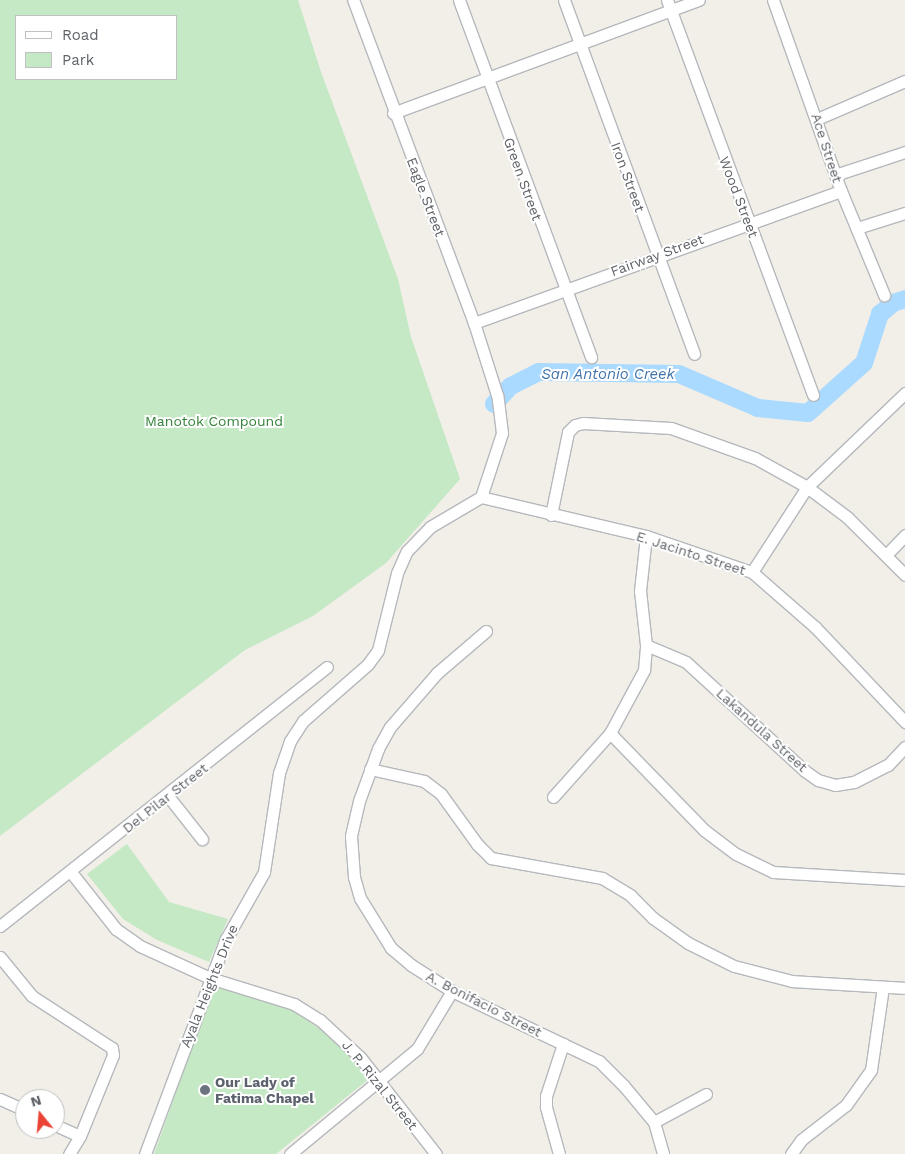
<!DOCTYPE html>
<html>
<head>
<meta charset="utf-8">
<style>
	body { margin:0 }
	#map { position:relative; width:905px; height:1154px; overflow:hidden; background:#f1efe8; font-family:"Work Sans",sans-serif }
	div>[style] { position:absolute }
	.green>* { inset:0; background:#c5e8c5 }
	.river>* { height:18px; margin:-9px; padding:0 9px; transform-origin:9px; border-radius:9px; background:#aadaff }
	.roads { filter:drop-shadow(1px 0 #b5b8bc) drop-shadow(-1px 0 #b5b8bc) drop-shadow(0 1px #b5b8bc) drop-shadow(0 -1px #b5b8bc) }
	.minor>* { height:11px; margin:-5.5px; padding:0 5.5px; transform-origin:5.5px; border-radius:5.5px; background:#fff }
	.dots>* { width:14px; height:14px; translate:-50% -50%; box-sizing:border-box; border:2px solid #fff; border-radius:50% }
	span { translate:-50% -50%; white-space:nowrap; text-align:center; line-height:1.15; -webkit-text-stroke:4px #fff; paint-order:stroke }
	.street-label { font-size:14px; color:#5f6368 }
	.park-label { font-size:14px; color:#348238 }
	.worship-label { font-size:14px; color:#5b616d; font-weight:700 }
	.left { translate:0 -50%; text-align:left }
	.water-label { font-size:15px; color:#4174aa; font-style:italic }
	.legend { position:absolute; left:15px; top:15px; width:162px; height:65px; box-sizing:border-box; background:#fff; border:1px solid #bfc1c3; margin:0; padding:6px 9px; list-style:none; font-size:15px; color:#5f6368 }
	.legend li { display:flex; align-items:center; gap:10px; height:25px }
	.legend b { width:25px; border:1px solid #bfc1c3 }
	.north { position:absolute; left:15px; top:1089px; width:50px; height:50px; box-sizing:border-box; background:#fff; border:1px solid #bfc1c3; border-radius:50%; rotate:343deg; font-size:14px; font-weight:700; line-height:20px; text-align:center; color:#5f6368 }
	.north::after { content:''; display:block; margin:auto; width:18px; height:22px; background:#ea4335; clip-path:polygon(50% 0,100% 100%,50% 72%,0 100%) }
</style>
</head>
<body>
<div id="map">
	<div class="green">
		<div style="clip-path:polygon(evenodd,0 0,298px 0,321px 72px,398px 279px,411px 337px,460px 479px,386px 563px,313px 616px,245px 650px,0 836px,0 0,16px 16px,176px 16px,176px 79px,16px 79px,16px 16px)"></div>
		<div style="clip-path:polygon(127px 844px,169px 902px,228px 919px,209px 962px,157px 940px,123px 919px,87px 874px)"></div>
		<div style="clip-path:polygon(214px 986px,292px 1010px,330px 1036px,370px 1078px,276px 1154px,154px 1154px)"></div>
	</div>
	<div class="river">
		<div style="left:494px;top:404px;width:25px;rotate:-47deg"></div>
		<div style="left:511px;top:386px;width:31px;rotate:-27deg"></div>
		<div style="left:539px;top:372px;width:140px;rotate:0.8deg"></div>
		<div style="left:679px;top:374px;width:86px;rotate:23.3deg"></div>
		<div style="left:758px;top:408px;width:50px;rotate:5.7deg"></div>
		<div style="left:808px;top:413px;width:75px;rotate:-41.8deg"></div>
		<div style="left:864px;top:363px;width:52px;rotate:-71.9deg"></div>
		<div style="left:880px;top:314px;width:17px;rotate:-40deg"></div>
		<div style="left:893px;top:303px;width:13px;rotate:-18deg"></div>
	</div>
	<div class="roads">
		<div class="minor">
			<div style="left:459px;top:0;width:381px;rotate:69.7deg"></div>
			<div style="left:564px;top:0;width:377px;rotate:69.8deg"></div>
			<div style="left:667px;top:0;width:421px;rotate:69.7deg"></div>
			<div style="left:773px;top:0;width:203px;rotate:70.4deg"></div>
			<div style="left:841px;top:191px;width:113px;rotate:67.5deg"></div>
			<div style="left:393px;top:113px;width:326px;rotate:-20.3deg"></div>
			<div style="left:817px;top:119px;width:96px;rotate:-23.4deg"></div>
			<div style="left:835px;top:175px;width:74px;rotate:-18.2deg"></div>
			<div style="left:857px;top:228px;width:50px;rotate:-17.4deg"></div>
			<div style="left:474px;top:323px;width:390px;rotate:-19.8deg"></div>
			<div style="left:481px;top:497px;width:170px;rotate:13.3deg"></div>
			<div style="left:646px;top:536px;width:112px;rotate:18.8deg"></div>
			<div style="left:752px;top:572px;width:84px;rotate:41.1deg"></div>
			<div style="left:815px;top:627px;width:131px;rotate:46.5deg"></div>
			<div style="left:551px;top:515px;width:85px;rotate:-78.4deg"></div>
			<div style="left:568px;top:432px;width:10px;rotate:-45deg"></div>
			<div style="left:575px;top:425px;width:8px;rotate:-14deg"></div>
			<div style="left:583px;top:423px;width:88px;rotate:3.3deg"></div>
			<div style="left:671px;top:428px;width:89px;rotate:19.7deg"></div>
			<div style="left:755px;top:458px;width:60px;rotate:29.1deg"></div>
			<div style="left:807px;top:487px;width:50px;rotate:36.9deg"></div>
			<div style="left:847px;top:517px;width:82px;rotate:45deg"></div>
			<div style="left:886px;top:555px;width:28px;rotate:-46deg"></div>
			<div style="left:752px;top:572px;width:101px;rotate:-57.1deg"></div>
			<div style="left:807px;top:487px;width:136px;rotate:-43.8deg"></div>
			<div style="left:486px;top:631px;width:65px;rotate:139.4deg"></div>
			<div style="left:437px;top:673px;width:72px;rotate:131deg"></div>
			<div style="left:390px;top:727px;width:25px;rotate:119deg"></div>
			<div style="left:378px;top:749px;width:55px;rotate:110.1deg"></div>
			<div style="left:359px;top:801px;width:36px;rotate:103deg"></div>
			<div style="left:351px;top:836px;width:41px;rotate:85.8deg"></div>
			<div style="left:354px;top:877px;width:22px;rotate:74deg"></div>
			<div style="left:360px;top:898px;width:59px;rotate:58.2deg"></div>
			<div style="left:391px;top:948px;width:26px;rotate:40deg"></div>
			<div style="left:411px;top:965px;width:49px;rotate:32.4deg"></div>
			<div style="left:452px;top:991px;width:163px;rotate:25.5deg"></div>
			<div style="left:599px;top:1061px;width:35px;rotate:45deg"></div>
			<div style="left:624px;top:1086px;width:47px;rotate:50.2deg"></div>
			<div style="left:654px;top:1122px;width:33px;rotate:74deg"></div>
			<div style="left:646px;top:645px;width:43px;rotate:23deg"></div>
			<div style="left:686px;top:662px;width:161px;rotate:42.5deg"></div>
			<div style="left:805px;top:771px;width:16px;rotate:35deg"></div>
			<div style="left:818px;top:780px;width:18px;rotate:16deg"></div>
			<div style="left:835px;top:785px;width:19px;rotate:-9deg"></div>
			<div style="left:854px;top:782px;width:38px;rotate:-27deg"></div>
			<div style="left:888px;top:765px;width:25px;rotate:-47deg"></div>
			<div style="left:610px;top:733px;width:135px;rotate:45.9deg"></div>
			<div style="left:704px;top:830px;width:40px;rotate:37deg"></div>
			<div style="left:736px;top:854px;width:41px;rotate:25.9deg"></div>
			<div style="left:773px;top:872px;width:132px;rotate:3.5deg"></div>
			<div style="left:370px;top:769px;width:55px;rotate:12.5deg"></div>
			<div style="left:424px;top:781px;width:21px;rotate:37deg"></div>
			<div style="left:441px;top:794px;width:62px;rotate:54.2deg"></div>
			<div style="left:477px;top:844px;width:20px;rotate:45deg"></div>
			<div style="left:491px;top:858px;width:113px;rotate:10.2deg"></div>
			<div style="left:602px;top:878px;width:33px;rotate:31deg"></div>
			<div style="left:630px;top:895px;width:33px;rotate:45deg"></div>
			<div style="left:653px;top:918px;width:43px;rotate:35.5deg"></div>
			<div style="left:688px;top:943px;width:51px;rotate:26.6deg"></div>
			<div style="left:734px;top:966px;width:60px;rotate:14.5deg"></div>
			<div style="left:792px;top:981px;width:113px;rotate:3.5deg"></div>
			<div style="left:168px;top:796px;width:55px;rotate:51.7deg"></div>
			<div style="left:553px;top:797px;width:86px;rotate:-48.3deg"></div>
			<div style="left:610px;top:733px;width:72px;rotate:-61.6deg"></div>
			<div style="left:644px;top:670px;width:25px;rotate:-85deg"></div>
			<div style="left:646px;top:645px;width:54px;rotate:-96.3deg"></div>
			<div style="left:640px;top:591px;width:55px;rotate:-83.8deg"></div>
			<div style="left:70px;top:871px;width:74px;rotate:51.6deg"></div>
			<div style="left:116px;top:929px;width:29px;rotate:35deg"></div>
			<div style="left:140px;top:946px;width:77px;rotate:24.6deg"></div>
			<div style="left:210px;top:978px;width:88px;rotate:17.2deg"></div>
			<div style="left:294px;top:1004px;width:31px;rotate:32deg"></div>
			<div style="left:320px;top:1020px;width:54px;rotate:42.8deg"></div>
			<div style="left:360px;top:1057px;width:123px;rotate:51.9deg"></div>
			<div style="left:0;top:926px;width:417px;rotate:-38.4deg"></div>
			<div style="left:0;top:957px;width:50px;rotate:50.6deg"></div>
			<div style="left:32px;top:996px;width:95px;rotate:33deg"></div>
			<div style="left:112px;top:1048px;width:7px;rotate:82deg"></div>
			<div style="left:113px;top:1055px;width:87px;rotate:112.2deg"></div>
			<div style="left:80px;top:1136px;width:21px;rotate:121deg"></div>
			<div style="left:0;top:1099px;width:27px;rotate:24deg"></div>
			<div style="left:654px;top:1122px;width:59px;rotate:-28.3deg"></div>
			<div style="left:55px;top:1125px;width:27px;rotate:24deg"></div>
			<div style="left:145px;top:1154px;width:230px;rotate:-69.4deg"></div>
			<div style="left:226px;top:939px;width:77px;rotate:-60.4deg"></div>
			<div style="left:264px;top:872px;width:100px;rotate:-81.4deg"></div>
			<div style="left:279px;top:773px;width:34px;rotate:-71deg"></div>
			<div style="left:290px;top:741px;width:24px;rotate:-57deg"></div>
			<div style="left:303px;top:721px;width:86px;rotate:-41.2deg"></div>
			<div style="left:368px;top:664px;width:17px;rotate:-54deg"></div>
			<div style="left:378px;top:650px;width:79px;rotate:-76.1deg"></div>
			<div style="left:397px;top:573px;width:24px;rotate:-66deg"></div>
			<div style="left:407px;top:551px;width:33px;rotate:-46deg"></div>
			<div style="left:430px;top:527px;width:59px;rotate:-30.5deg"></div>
			<div style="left:481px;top:497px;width:67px;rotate:-71.8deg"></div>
			<div style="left:502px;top:433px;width:38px;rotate:-97deg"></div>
			<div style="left:497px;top:395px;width:76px;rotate:-107.7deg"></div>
			<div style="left:474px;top:323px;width:345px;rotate:-110.5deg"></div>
			<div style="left:290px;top:1154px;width:165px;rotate:-39.6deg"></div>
			<div style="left:417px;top:1049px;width:68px;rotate:-58.9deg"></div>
			<div style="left:559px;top:1154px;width:49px;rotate:-105.5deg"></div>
			<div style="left:546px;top:1107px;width:11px;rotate:-90deg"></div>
			<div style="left:546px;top:1096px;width:55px;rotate:-71.9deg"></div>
			<div style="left:791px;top:1154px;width:17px;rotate:-54deg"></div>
			<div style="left:801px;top:1140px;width:57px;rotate:-37.9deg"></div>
			<div style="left:846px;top:1105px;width:43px;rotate:-54.5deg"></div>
			<div style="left:871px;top:1070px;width:84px;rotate:-81.8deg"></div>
		</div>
	</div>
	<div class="dots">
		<div style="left:205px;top:1090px;background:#6b7280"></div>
	</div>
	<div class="street-label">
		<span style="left:827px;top:148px;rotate:72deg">Ace Street</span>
		<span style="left:628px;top:177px;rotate:70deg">Iron Street</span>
		<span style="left:523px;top:179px;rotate:70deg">Green Street</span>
		<span style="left:426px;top:197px;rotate:69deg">Eagle Street</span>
		<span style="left:739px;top:197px;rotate:69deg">Wood Street</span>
		<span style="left:657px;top:255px;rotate:-20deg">Fairway Street</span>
		<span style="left:691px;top:553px;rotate:18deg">E. Jacinto Street</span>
		<span style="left:762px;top:730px;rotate:42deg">Lakandula Street</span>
		<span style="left:165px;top:798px;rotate:-38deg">Del Pilar Street</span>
		<span style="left:209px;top:986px;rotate:-68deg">Ayala Heights Drive</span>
		<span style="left:484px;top:1004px;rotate:27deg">A. Bonifacio Street</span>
		<span style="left:380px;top:1085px;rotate:51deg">J. P. Rizal Street</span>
	</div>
	<div class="park-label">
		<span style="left:214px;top:421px">Manotok Compound</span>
	</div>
	<div class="worship-label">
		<span class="left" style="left:215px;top:1090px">Our Lady of<br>Fatima Chapel</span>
	</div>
	<div class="water-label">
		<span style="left:608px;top:375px">San Antonio Creek</span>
	</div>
	<ul class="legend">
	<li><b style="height:6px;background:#fff"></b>Road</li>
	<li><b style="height:14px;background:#c5e8c5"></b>Park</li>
	</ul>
	<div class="north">N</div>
</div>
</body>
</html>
